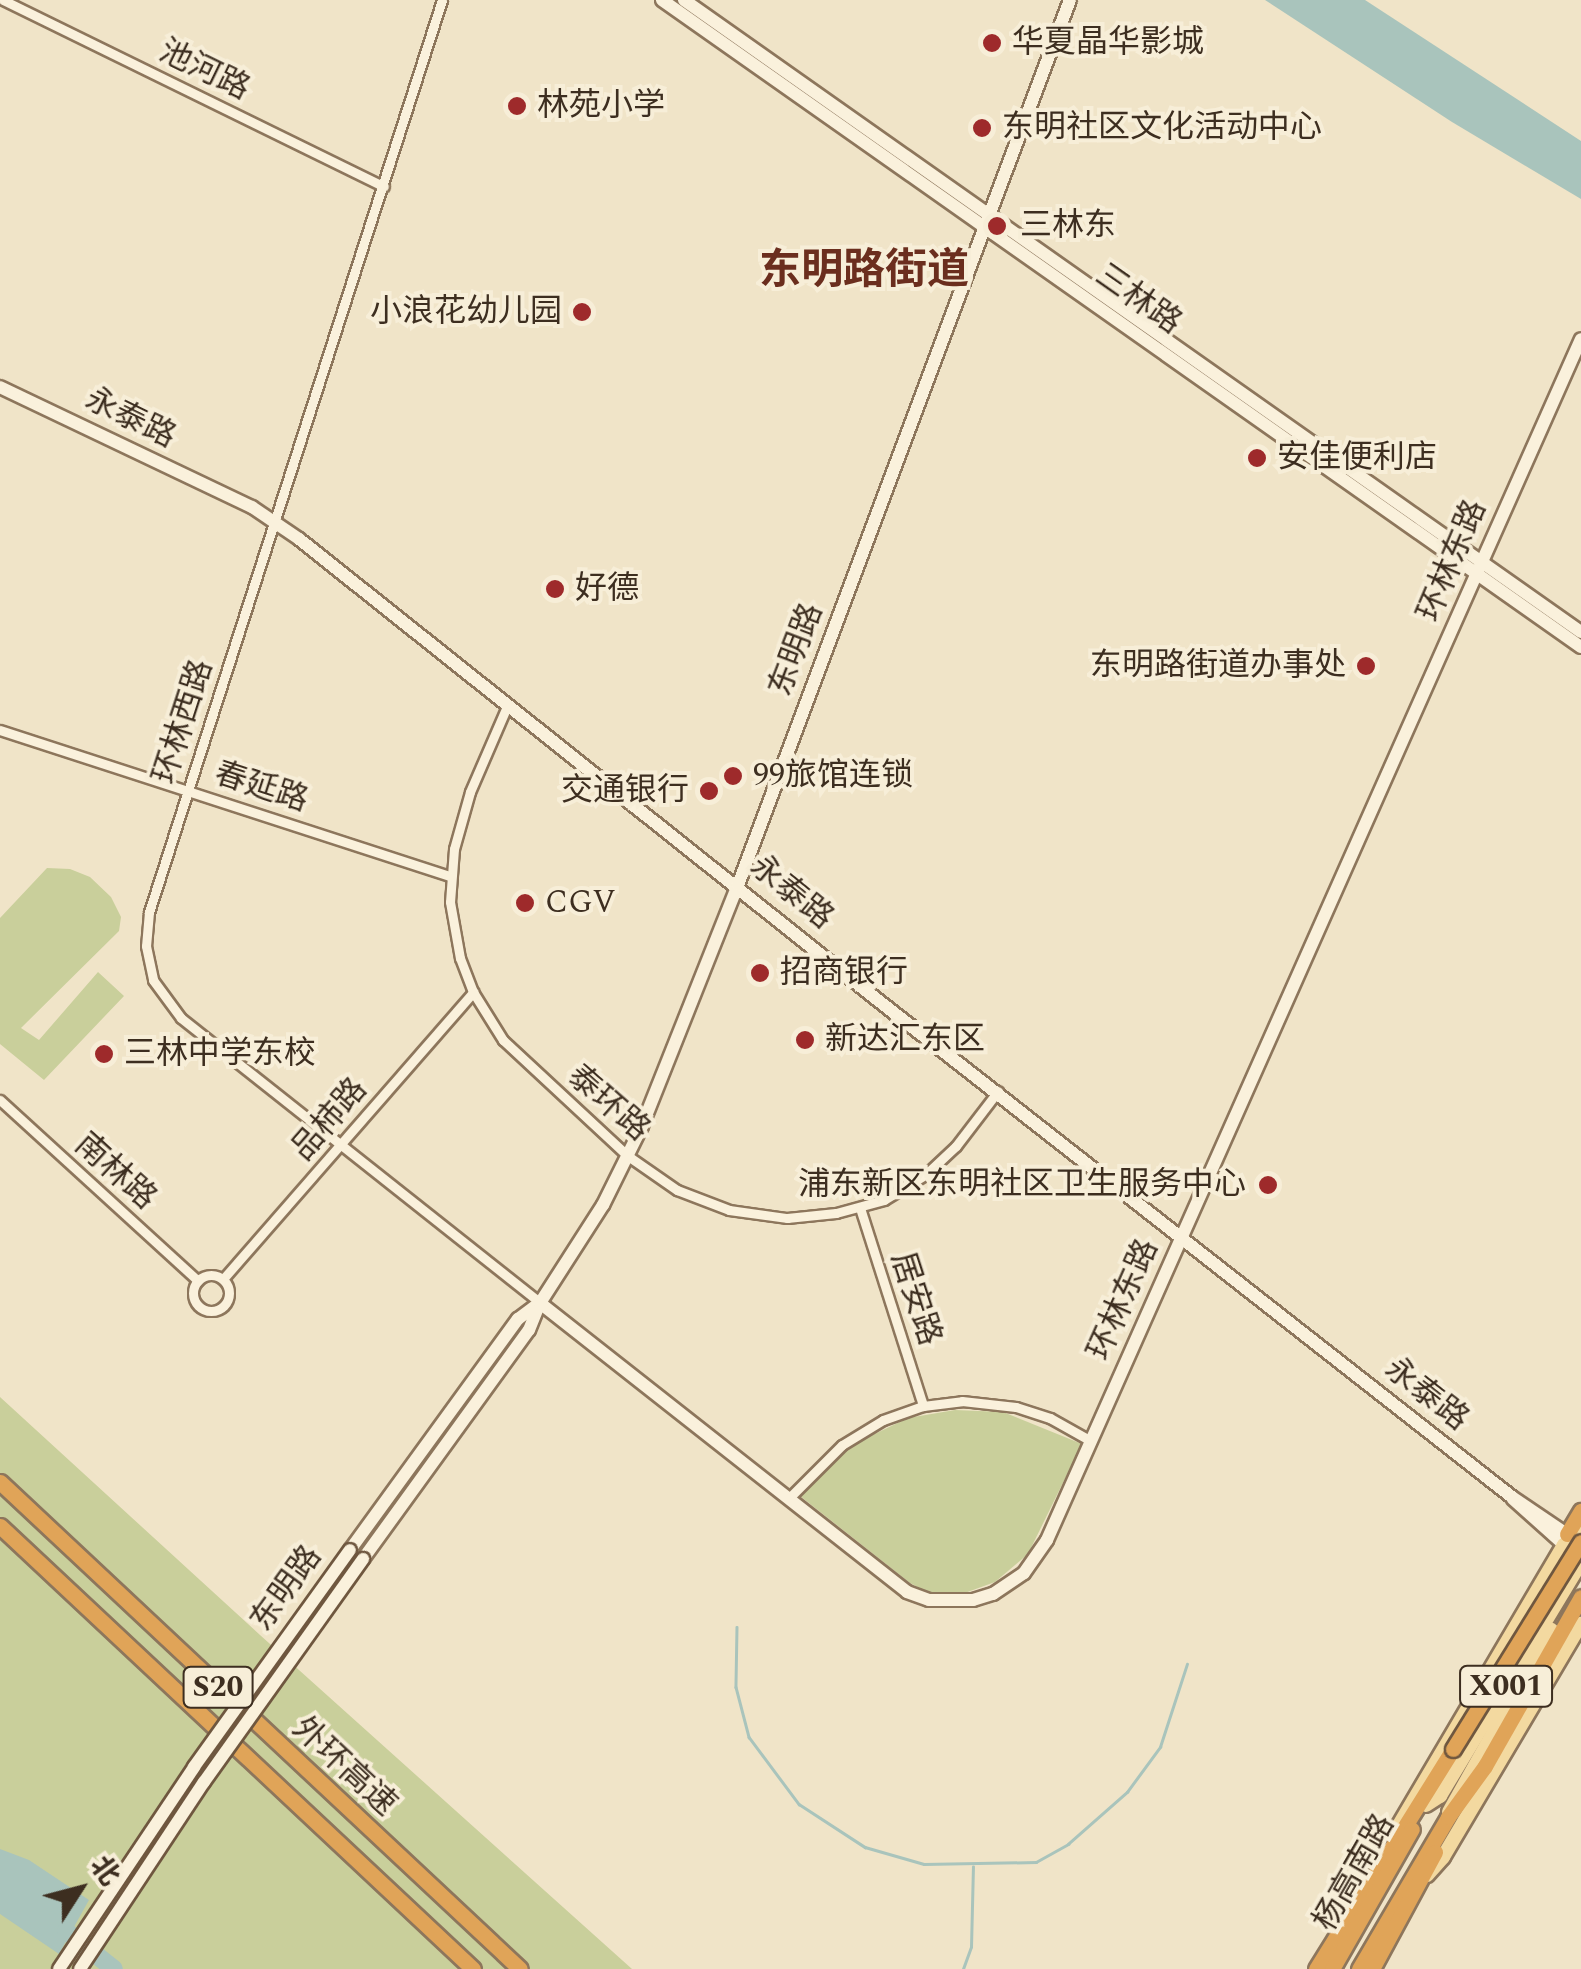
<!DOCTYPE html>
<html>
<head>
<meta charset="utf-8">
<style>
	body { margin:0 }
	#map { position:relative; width:1581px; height:1969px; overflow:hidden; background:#f0e4c8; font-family:Spectral,"Noto Sans SC",serif }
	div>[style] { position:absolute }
	.green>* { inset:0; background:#c9cf9b }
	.water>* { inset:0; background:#a9c4bc }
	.stream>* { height:2.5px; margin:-1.25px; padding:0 1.25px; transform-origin:1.25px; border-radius:1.25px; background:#a9c4bc }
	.river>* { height:18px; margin:-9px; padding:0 9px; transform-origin:9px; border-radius:9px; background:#a9c4bc }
	.roads { filter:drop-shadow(2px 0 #8d765c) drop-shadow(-2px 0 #8d765c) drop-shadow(0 2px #8d765c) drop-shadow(0 -2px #8d765c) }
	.street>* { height:9px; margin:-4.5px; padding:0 4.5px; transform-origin:4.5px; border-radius:4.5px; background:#faf1dc }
	.street>.ring { margin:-4.5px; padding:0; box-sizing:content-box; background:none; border:9px solid #faf1dc; border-radius:50% }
	.secondary>* { height:12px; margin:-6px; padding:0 6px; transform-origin:6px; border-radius:6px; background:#faf1dc }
	.primary>* { height:14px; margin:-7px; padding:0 7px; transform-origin:7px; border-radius:7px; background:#f3d9a0 }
	.highway>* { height:15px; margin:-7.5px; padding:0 7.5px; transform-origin:7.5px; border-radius:7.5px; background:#e0a458 }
	.bridges { filter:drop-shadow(2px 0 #6f573f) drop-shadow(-2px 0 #6f573f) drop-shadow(0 2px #6f573f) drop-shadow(0 -2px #6f573f) }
	.secondary-bridge>* { height:12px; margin:-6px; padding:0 6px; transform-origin:6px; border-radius:6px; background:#faf1dc }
	.highway-bridge>* { height:15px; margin:-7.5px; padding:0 7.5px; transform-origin:7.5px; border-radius:7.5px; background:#e0a458 }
	.dots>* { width:28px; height:28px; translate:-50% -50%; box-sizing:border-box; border:5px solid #f7eed8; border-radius:50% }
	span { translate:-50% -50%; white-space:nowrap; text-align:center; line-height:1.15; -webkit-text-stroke:8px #f7eed8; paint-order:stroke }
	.shield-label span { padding:2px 8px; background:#f7eed8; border:2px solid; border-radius:8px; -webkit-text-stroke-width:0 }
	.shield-label { font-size:30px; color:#3d2e20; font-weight:700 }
	.poi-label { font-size:32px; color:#3d2e20 }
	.left { translate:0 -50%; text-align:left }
	.right { translate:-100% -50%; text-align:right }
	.street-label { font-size:32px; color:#3d2e20 }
	.district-label { font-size:42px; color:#6b2e1e; font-weight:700 }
	.north { position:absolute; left:30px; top:1839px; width:100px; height:100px; -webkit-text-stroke:8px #f7eed8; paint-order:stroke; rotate:54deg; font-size:28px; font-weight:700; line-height:40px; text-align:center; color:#3d2e20 }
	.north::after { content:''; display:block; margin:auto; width:35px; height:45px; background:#3d2e20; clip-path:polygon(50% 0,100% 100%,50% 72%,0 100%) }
</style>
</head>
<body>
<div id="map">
	<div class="green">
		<div style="clip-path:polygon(47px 868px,70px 869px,90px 877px,111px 897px,121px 917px,119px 931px,21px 1028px,39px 1040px,98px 972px,124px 996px,44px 1080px,0 1044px,0 918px)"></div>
		<div style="clip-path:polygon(0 1397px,260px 1635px,632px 1969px,0 1969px)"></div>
		<div style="clip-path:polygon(955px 1410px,1003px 1412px,1082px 1444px,1028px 1554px,995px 1582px,962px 1594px,931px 1594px,910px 1583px,800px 1496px,827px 1466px,860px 1441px,908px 1418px)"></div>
	</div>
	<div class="water">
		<div style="clip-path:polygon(1265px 0,1365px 0,1581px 141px,1581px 199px,1452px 122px)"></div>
		<div style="clip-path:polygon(0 1849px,29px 1860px,89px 1900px,59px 1954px,0 1914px)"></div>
	</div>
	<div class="stream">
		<div style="left:737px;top:1627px;width:60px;rotate:91deg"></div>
		<div style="left:736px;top:1687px;width:52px;rotate:75.4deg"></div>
		<div style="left:749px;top:1737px;width:84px;rotate:53.3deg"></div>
		<div style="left:799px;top:1804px;width:79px;rotate:33.1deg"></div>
		<div style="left:865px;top:1847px;width:61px;rotate:16.1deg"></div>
		<div style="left:924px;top:1864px;width:112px;rotate:-1deg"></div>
		<div style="left:1036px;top:1862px;width:37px;rotate:-29deg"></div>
		<div style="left:1068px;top:1844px;width:79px;rotate:-41.4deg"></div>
		<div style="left:1127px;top:1792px;width:56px;rotate:-53.7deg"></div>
		<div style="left:1160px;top:1747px;width:87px;rotate:-72deg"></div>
		<div style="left:963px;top:1969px;width:23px;rotate:-70deg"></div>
		<div style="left:971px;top:1947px;width:80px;rotate:-88.6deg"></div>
	</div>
	<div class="river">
		<div style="left:66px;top:1931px;width:61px;rotate:38.4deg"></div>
	</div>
	<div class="roads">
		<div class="street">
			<div style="left:3px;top:0;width:424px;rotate:26.1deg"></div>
			<div style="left:442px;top:0;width:958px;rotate:107.81deg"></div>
			<div style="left:149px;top:912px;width:34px;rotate:95deg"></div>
			<div style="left:146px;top:946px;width:35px;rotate:78deg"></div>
			<div style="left:153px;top:980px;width:47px;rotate:53.6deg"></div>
			<div style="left:181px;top:1018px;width:458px;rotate:38.4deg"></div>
			<div style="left:508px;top:704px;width:96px;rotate:113.4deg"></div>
			<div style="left:470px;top:792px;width:59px;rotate:105.7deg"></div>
			<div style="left:454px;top:849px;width:53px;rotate:94.3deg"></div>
			<div style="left:450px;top:902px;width:57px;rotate:79.9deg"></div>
			<div style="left:460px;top:958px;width:36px;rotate:69deg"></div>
			<div style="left:473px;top:992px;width:57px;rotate:58deg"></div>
			<div style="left:503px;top:1040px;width:171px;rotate:42.9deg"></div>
			<div style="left:628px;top:1156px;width:60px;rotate:34.8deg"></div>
			<div style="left:677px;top:1190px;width:56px;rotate:21deg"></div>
			<div style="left:729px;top:1210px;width:59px;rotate:7.9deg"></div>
			<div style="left:787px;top:1218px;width:49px;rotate:-5.8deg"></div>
			<div style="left:836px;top:1213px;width:50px;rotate:-15.2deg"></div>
			<div style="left:884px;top:1200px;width:48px;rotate:-31.4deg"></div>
			<div style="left:925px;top:1175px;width:42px;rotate:-43.1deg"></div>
			<div style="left:956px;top:1146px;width:69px;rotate:-52.6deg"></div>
			<div style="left:0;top:730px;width:473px;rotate:18deg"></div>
			<div style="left:0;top:1100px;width:268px;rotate:42.4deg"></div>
			<div style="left:860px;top:1208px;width:208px;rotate:72.3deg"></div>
			<div class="ring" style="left:193px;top:1275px;width:27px;height:27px"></div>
			<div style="left:223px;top:1279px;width:381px;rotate:-48.9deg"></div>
			<div style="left:788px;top:1499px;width:76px;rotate:-45deg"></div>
			<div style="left:842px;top:1445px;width:48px;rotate:-31.4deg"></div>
			<div style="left:883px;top:1420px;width:42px;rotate:-19.3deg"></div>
			<div style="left:923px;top:1406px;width:39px;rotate:-7deg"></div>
			<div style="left:962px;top:1401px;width:54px;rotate:6.3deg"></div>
			<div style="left:1016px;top:1407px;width:36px;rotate:18deg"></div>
			<div style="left:1050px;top:1418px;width:47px;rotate:29.3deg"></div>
		</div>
		<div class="secondary">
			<div style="left:662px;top:0;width:1124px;rotate:35.15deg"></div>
			<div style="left:684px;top:0;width:1097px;rotate:35.17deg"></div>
			<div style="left:0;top:387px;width:279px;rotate:25.5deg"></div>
			<div style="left:252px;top:507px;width:57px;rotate:34.2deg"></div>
			<div style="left:299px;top:539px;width:748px;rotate:38.54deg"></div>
			<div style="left:884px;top:1005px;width:798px;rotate:38.08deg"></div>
			<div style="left:1512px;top:1497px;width:75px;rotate:34.1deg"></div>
			<div style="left:540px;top:1303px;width:467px;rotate:38.2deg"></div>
			<div style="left:907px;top:1592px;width:23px;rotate:20deg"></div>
			<div style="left:929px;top:1600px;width:44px"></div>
			<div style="left:973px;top:1600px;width:21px;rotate:-17deg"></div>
			<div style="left:993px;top:1594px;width:37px;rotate:-34deg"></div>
			<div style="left:1024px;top:1573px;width:40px;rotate:-55.1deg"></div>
			<div style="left:1047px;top:1540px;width:1314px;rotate:-66.03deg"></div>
			<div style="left:1513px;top:1499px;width:75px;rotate:41.8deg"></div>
			<div style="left:350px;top:1550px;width:286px;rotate:-54deg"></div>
			<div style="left:518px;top:1319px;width:25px;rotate:-37deg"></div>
			<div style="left:363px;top:1559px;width:283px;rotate:-54.1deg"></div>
			<div style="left:529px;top:1330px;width:29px;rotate:-68deg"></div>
			<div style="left:540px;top:1303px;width:117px;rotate:-57.3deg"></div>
			<div style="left:603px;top:1205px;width:88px;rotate:-63.7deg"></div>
			<div style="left:642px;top:1126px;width:259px;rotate:-68.3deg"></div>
			<div style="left:738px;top:885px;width:945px;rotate:-69.44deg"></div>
		</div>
		<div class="primary">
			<div style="left:1426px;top:1805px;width:17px;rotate:-33deg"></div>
			<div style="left:1440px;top:1796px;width:273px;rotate:-58.9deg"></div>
			<div style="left:1449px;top:1812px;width:209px;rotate:-60.7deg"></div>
			<div style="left:1399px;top:1825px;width:325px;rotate:-59.5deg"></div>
			<div style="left:1564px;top:1545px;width:12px;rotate:-24deg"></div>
			<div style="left:1575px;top:1540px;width:12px;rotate:-59deg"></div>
			<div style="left:1427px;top:1875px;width:24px;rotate:-48deg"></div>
			<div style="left:1443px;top:1857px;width:271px;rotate:-59.4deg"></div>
		</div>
		<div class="highway">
			<div style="left:0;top:1482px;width:712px;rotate:43.12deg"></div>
			<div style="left:0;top:1526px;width:648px;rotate:43.12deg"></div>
			<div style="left:1567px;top:1534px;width:27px;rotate:-59deg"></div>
			<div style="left:1316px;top:1969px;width:259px;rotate:-58.1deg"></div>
			<div style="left:1332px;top:1969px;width:161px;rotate:-60.3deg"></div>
			<div style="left:1359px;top:1969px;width:176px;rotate:-59.6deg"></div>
			<div style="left:1448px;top:1817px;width:63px;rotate:-54deg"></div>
			<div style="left:1485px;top:1766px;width:194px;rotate:-60.4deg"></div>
			<div style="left:1372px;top:1969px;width:133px;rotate:-61.7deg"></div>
		</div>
	</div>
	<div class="bridges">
		<div class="secondary-bridge">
			<div style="left:59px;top:1969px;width:243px;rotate:-56.2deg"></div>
			<div style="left:194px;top:1767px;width:267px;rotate:-54.3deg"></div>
			<div style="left:80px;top:1969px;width:224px;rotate:-56.5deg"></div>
			<div style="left:204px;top:1782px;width:274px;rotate:-54.5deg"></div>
		</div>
		<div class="highway-bridge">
			<div style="left:1453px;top:1749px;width:243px;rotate:-58.3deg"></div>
		</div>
	</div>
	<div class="dots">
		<div style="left:992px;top:43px;background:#9e2a2b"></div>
		<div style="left:517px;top:106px;background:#9e2a2b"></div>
		<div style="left:982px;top:128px;background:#9e2a2b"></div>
		<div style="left:997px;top:226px;background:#9e2a2b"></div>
		<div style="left:582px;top:312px;background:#9e2a2b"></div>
		<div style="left:1257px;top:458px;background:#9e2a2b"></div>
		<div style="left:555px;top:589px;background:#9e2a2b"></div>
		<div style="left:1366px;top:666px;background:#9e2a2b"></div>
		<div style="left:733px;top:776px;background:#9e2a2b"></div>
		<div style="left:709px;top:791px;background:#9e2a2b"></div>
		<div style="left:525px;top:903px;background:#9e2a2b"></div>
		<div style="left:760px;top:973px;background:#9e2a2b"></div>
		<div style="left:805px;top:1040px;background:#9e2a2b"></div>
		<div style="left:104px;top:1054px;background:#9e2a2b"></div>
		<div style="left:1268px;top:1185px;background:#9e2a2b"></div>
	</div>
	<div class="shield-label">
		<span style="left:1506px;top:1686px">X001</span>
		<span style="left:218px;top:1687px">S20</span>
	</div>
	<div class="poi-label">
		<span class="left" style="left:1012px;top:43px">华夏晶华影城</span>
		<span class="left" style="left:537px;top:106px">林苑小学</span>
		<span class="left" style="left:1002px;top:128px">东明社区文化活动中心</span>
		<span class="left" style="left:1020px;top:226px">三林东</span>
		<span class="right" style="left:562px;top:312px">小浪花幼儿园</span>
		<span class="left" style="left:1277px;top:458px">安佳便利店</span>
		<span class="left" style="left:575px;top:589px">好德</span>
		<span class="right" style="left:1346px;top:666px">东明路街道办事处</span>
		<span class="left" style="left:753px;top:776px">99旅馆连锁</span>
		<span class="right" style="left:689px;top:791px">交通银行</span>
		<span class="left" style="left:545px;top:903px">CGV</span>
		<span class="left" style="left:780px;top:973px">招商银行</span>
		<span class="left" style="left:825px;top:1040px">新达汇东区</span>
		<span class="left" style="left:124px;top:1054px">三林中学东校</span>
		<span class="right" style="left:1246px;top:1185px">浦东新区东明社区卫生服务中心</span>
	</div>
	<div class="street-label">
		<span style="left:204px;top:71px;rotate:26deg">池河路</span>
		<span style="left:1138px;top:300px;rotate:35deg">三林路</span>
		<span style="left:130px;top:419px;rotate:26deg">永泰路</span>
		<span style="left:1453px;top:561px;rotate:-67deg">环林东路</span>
		<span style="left:797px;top:650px;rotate:-69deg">东明路</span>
		<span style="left:184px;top:722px;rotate:-72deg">环林西路</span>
		<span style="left:261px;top:788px;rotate:18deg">春延路</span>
		<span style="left:791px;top:893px;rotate:39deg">永泰路</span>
		<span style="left:608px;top:1104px;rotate:41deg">泰环路</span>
		<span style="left:330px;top:1120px;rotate:-49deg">品柿路</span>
		<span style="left:115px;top:1172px;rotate:42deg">南林路</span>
		<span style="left:915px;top:1299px;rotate:72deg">居安路</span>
		<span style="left:1124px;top:1300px;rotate:-66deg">环林东路</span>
		<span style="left:1426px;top:1395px;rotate:38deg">永泰路</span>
		<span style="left:287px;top:1589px;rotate:-54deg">东明路</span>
		<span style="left:344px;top:1767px;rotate:43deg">外环高速</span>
		<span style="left:1355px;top:1873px;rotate:-60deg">杨高南路</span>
	</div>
	<div class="district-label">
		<span style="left:864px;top:271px">东明路街道</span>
	</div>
	<div class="north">北</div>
</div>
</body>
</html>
